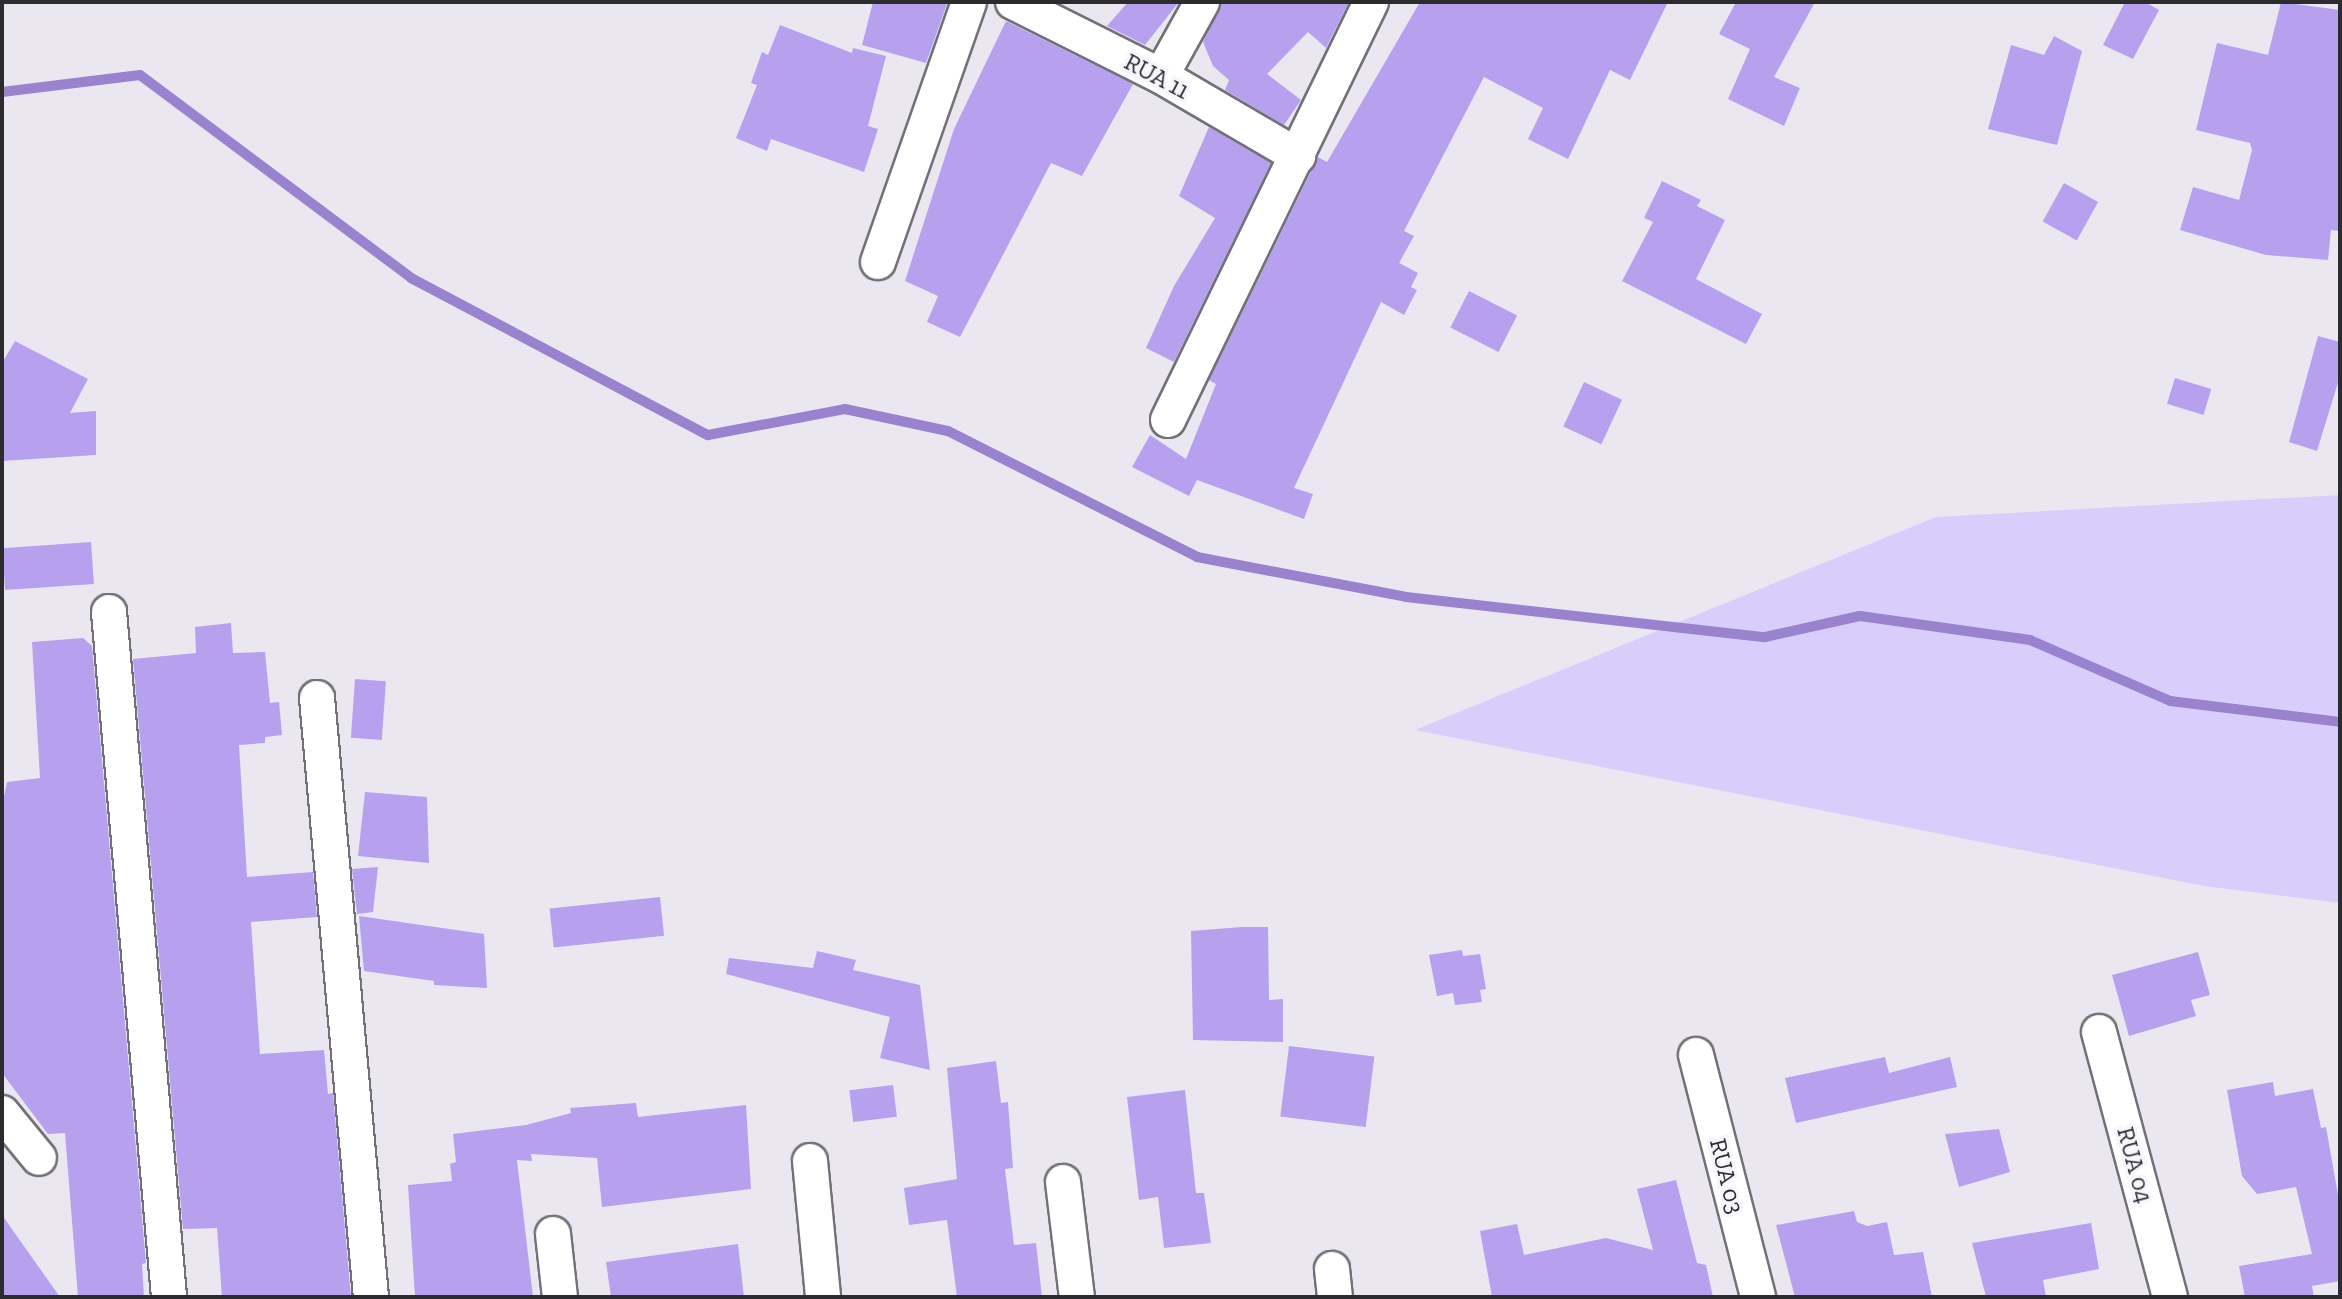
<!DOCTYPE html>
<html>
<head>
<meta charset="utf-8">
<style>
	body { margin:0 }
	#map { position:relative; width:2342px; height:1299px; overflow:hidden; background:#eae7f1; font-family:"Zilla Slab",serif }
	div>[style] { position:absolute }
	.green>* { inset:0; background:#d9cefb }
	.stream>* { height:10px; margin:-5px; padding:0 5px; transform-origin:5px; border-radius:5px; background:#9983ce }
	.building>* { inset:0; background:#b7a1ef; transform-origin:0 0 }
	.roads { filter:drop-shadow(2px 0 #727179) drop-shadow(-2px 0 #727179) drop-shadow(0 2px #727179) drop-shadow(0 -2px #727179) }
	.street>* { height:34px; margin:-17px; padding:0 17px; transform-origin:17px; border-radius:17px; background:#fff }
	span { translate:-50% -50%; white-space:nowrap; text-align:center; line-height:1.15; -webkit-text-stroke:7px #f7f5fe; paint-order:stroke }
	.street-label { font-size:24px; color:#2c2c2f }
	.frame { position:absolute; inset:0; border:4px solid #2c2c2f; pointer-events:none }
</style>
</head>
<body>
<div id="map">
	<div class="green">
		<div style="clip-path:polygon(2340px 495px,2340px 903px,2204px 886px,1415px 730px,1936px 517px)"></div>
	</div>
	<div class="stream">
		<div style="left:2px;top:92px;width:139px;rotate:-7deg"></div>
		<div style="left:140px;top:75px;width:339px;rotate:36.8deg"></div>
		<div style="left:411px;top:278px;width:336px;rotate:27.9deg"></div>
		<div style="left:708px;top:435px;width:139px;rotate:-10.7deg"></div>
		<div style="left:845px;top:409px;width:105px;rotate:12.1deg"></div>
		<div style="left:948px;top:431px;width:279px;rotate:26.8deg"></div>
		<div style="left:1197px;top:557px;width:213px;rotate:10.8deg"></div>
		<div style="left:1406px;top:597px;width:361px;rotate:6.4deg"></div>
		<div style="left:1765px;top:637px;width:97px;rotate:-12.5deg"></div>
		<div style="left:1860px;top:616px;width:172px;rotate:8deg"></div>
		<div style="left:2030px;top:640px;width:153px;rotate:23.5deg"></div>
		<div style="left:2170px;top:701px;width:171px;rotate:7deg"></div>
	</div>
	<div class="building">
		<div style="clip-path:polygon(873px 2px,947px 4px,926px 63px,862px 45px)"></div>
		<div style="clip-path:polygon(1128px 2px,1179px 2px,1145px 45px,1107px 26px)"></div>
		<div style="clip-path:polygon(1222px 2px,1349px 2px,1326px 48px,1308px 32px,1267px 74px,1301px 100px,1284px 125px,1225px 90px,1229px 80px,1213px 66px,1203px 42px)"></div>
		<div style="clip-path:polygon(1420px 2px,1668px 2px,1630px 80px,1610px 70px,1568px 159px,1528px 139px,1543px 108px,1484px 77px,1404px 231px,1414px 236px,1399px 263px,1418px 273px,1411px 287px,1417px 290px,1404px 315px,1381px 302px,1294px 488px,1313px 494px,1304px 519px,1197px 480px,1189px 496px,1132px 467px,1150px 435px,1186px 459px,1216px 384px,1209px 380px,1318px 157px,1327px 162px)"></div>
		<div style="clip-path:polygon(1736px 2px,1815px 2px,1774px 77px,1800px 88px,1784px 126px,1728px 99px,1750px 49px,1719px 34px)"></div>
		<div style="clip-path:polygon(2125px 2px,2145px 2px,2159px 10px,2133px 59px,2103px 45px)"></div>
		<div style="clip-path:polygon(2281px 2px,2340px 10px,2340px 231px,2331px 230px,2328px 260px,2266px 255px,2180px 230px,2193px 187px,2239px 200px,2252px 150px,2250px 143px,2196px 130px,2217px 43px,2268px 55px)"></div>
		<div style="clip-path:polygon(1006px 21px,1133px 84px,1082px 176px,1051px 163px,960px 337px,927px 322px,938px 296px,905px 281px,954px 129px)"></div>
		<div style="clip-path:polygon(780px 25px,852px 53px,853px 48px,886px 56px,868px 126px,878px 129px,864px 172px,771px 139px,767px 151px,736px 138px,757px 85px,751px 83px,762px 52px,768px 55px)"></div>
		<div style="clip-path:polygon(2054px 36px,2082px 51px,2057px 145px,1988px 129px,2011px 45px,2044px 55px)"></div>
		<div style="clip-path:polygon(1209px 127px,1271px 163px,1174px 362px,1146px 348px,1174px 286px,1215px 218px,1179px 196px)"></div>
		<div style="clip-path:polygon(1662px 181px,1701px 200px,1697px 206px,1725px 220px,1696px 279px,1762px 314px,1746px 344px,1622px 281px,1653px 222px,1644px 218px)"></div>
		<div style="left:2064px;top:183px;width:39px;height:44px;rotate:29deg"></div>
		<div style="left:1469px;top:291px;width:54px;height:41px;rotate:27deg"></div>
		<div style="clip-path:polygon(2318px 336px,2340px 342px,2340px 376px,2317px 451px,2289px 442px)"></div>
		<div style="clip-path:polygon(15px 341px,88px 379px,70px 413px,96px 411px,96px 455px,2px 461px,2px 363px)"></div>
		<div style="left:2175px;top:378px;width:38px;height:27px;rotate:17deg"></div>
		<div style="left:1584px;top:382px;width:42px;height:49px;rotate:25deg"></div>
		<div style="left:91px;top:542px;width:42px;height:89px;rotate:86deg"></div>
		<div style="clip-path:polygon(231px 623px,233px 653px,265px 652px,270px 703px,279px 702px,282px 735px,265px 737px,265px 743px,239px 745px,247px 877px,313px 872px,317px 917px,251px 922px,260px 1054px,324px 1050px,328px 1094px,333px 1093px,351px 1297px,222px 1297px,217px 1228px,183px 1229px,133px 659px,196px 653px,195px 627px)"></div>
		<div style="clip-path:polygon(83px 638px,92px 646px,146px 1263px,142px 1264px,144px 1297px,78px 1297px,65px 1133px,48px 1134px,2px 1073px,2px 807px,7px 782px,40px 778px,32px 642px)"></div>
		<div style="left:355px;top:679px;width:31px;height:59px;rotate:4deg"></div>
		<div style="clip-path:polygon(365px 792px,427px 797px,429px 863px,358px 856px)"></div>
		<div style="clip-path:polygon(378px 867px,373px 912px,357px 914px,352px 869px)"></div>
		<div style="left:660px;top:897px;width:39px;height:111px;rotate:84deg"></div>
		<div style="clip-path:polygon(359px 916px,484px 934px,487px 988px,434px 985px,434px 981px,364px 971px)"></div>
		<div style="clip-path:polygon(1242px 927px,1268px 927px,1269px 1000px,1283px 999px,1283px 1042px,1193px 1040px,1191px 931px)"></div>
		<div style="clip-path:polygon(1462px 950px,1463px 956px,1480px 954px,1486px 989px,1480px 990px,1482px 1002px,1455px 1005px,1453px 993px,1437px 996px,1429px 955px)"></div>
		<div style="clip-path:polygon(817px 951px,856px 960px,853px 970px,920px 985px,930px 1070px,880px 1058px,890px 1017px,726px 974px,729px 958px,813px 968px)"></div>
		<div style="clip-path:polygon(2198px 952px,2210px 995px,2191px 1000px,2196px 1016px,2129px 1036px,2112px 975px)"></div>
		<div style="left:1289px;top:1046px;width:86px;height:71px;rotate:7deg"></div>
		<div style="clip-path:polygon(1885px 1057px,1889px 1073px,1950px 1057px,1957px 1087px,1796px 1123px,1785px 1078px)"></div>
		<div style="clip-path:polygon(996px 1061px,1001px 1103px,1008px 1102px,1013px 1168px,1005px 1169px,1014px 1245px,1036px 1243px,1042px 1297px,957px 1297px,947px 1220px,909px 1225px,904px 1188px,957px 1179px,947px 1068px)"></div>
		<div style="clip-path:polygon(2273px 1082px,2275px 1096px,2313px 1089px,2321px 1128px,2326px 1127px,2340px 1206px,2340px 1281px,2312px 1286px,2314px 1297px,2245px 1297px,2239px 1266px,2312px 1254px,2296px 1187px,2257px 1194px,2242px 1176px,2227px 1090px)"></div>
		<div style="left:893px;top:1085px;width:32px;height:44px;rotate:83deg"></div>
		<div style="clip-path:polygon(1185px 1090px,1196px 1193px,1204px 1193px,1211px 1243px,1164px 1248px,1158px 1197px,1139px 1200px,1127px 1097px)"></div>
		<div style="clip-path:polygon(636px 1103px,638px 1117px,746px 1105px,751px 1189px,602px 1207px,597px 1158px,531px 1154px,532px 1161px,517px 1160px,533px 1297px,415px 1297px,408px 1185px,452px 1181px,450px 1164px,456px 1162px,453px 1134px,526px 1125px,571px 1113px,570px 1108px)"></div>
		<div style="clip-path:polygon(1999px 1129px,2010px 1172px,1959px 1187px,1945px 1134px)"></div>
		<div style="clip-path:polygon(1676px 1180px,1697px 1263px,1706px 1265px,1713px 1297px,1492px 1297px,1480px 1231px,1517px 1224px,1524px 1255px,1606px 1238px,1653px 1250px,1637px 1189px)"></div>
		<div style="clip-path:polygon(1854px 1211px,1857px 1222px,1867px 1226px,1887px 1222px,1894px 1255px,1923px 1252px,1932px 1297px,1795px 1297px,1776px 1225px)"></div>
		<div style="clip-path:polygon(2px 1215px,60px 1297px,2px 1297px)"></div>
		<div style="clip-path:polygon(2091px 1223px,2099px 1269px,2043px 1280px,2046px 1297px,1986px 1297px,1972px 1243px)"></div>
		<div style="clip-path:polygon(738px 1244px,744px 1297px,611px 1297px,606px 1262px)"></div>
	</div>
	<div class="roads">
		<div class="street">
			<div style="left:1013px;top:2px;width:165px;rotate:26.6deg"></div>
			<div style="left:1161px;top:76px;width:159px;rotate:30.3deg"></div>
			<div style="left:1161px;top:76px;width:85px;rotate:-61deg"></div>
			<div style="left:878px;top:262px;width:275px;rotate:-70.7deg"></div>
			<div style="left:1168px;top:420px;width:465px;rotate:-64.1deg"></div>
			<div style="left:109px;top:612px;width:688px;rotate:84.99deg"></div>
			<div style="left:317px;top:698px;width:601px;rotate:84.85deg"></div>
			<div style="left:2099px;top:1032px;width:274px;rotate:75deg"></div>
			<div style="left:1696px;top:1055px;width:250px;rotate:75.6deg"></div>
			<div style="left:2px;top:1113px;width:58px;rotate:50.6deg"></div>
			<div style="left:810px;top:1161px;width:137px;rotate:84.5deg"></div>
			<div style="left:1063px;top:1182px;width:116px;rotate:83.1deg"></div>
			<div style="left:553px;top:1234px;width:63px;rotate:83.7deg"></div>
			<div style="left:1332px;top:1269px;width:28px;rotate:84deg"></div>
		</div>
	</div>
	<div class="street-label">
		<span style="left:1157px;top:76px;rotate:28deg">RUA 11</span>
		<span style="left:2135px;top:1165px;rotate:75deg">RUA 04</span>
		<span style="left:1727px;top:1176px;rotate:76deg">RUA 03</span>
	</div>
	<div class="frame"></div>
</div>
</body>
</html>
